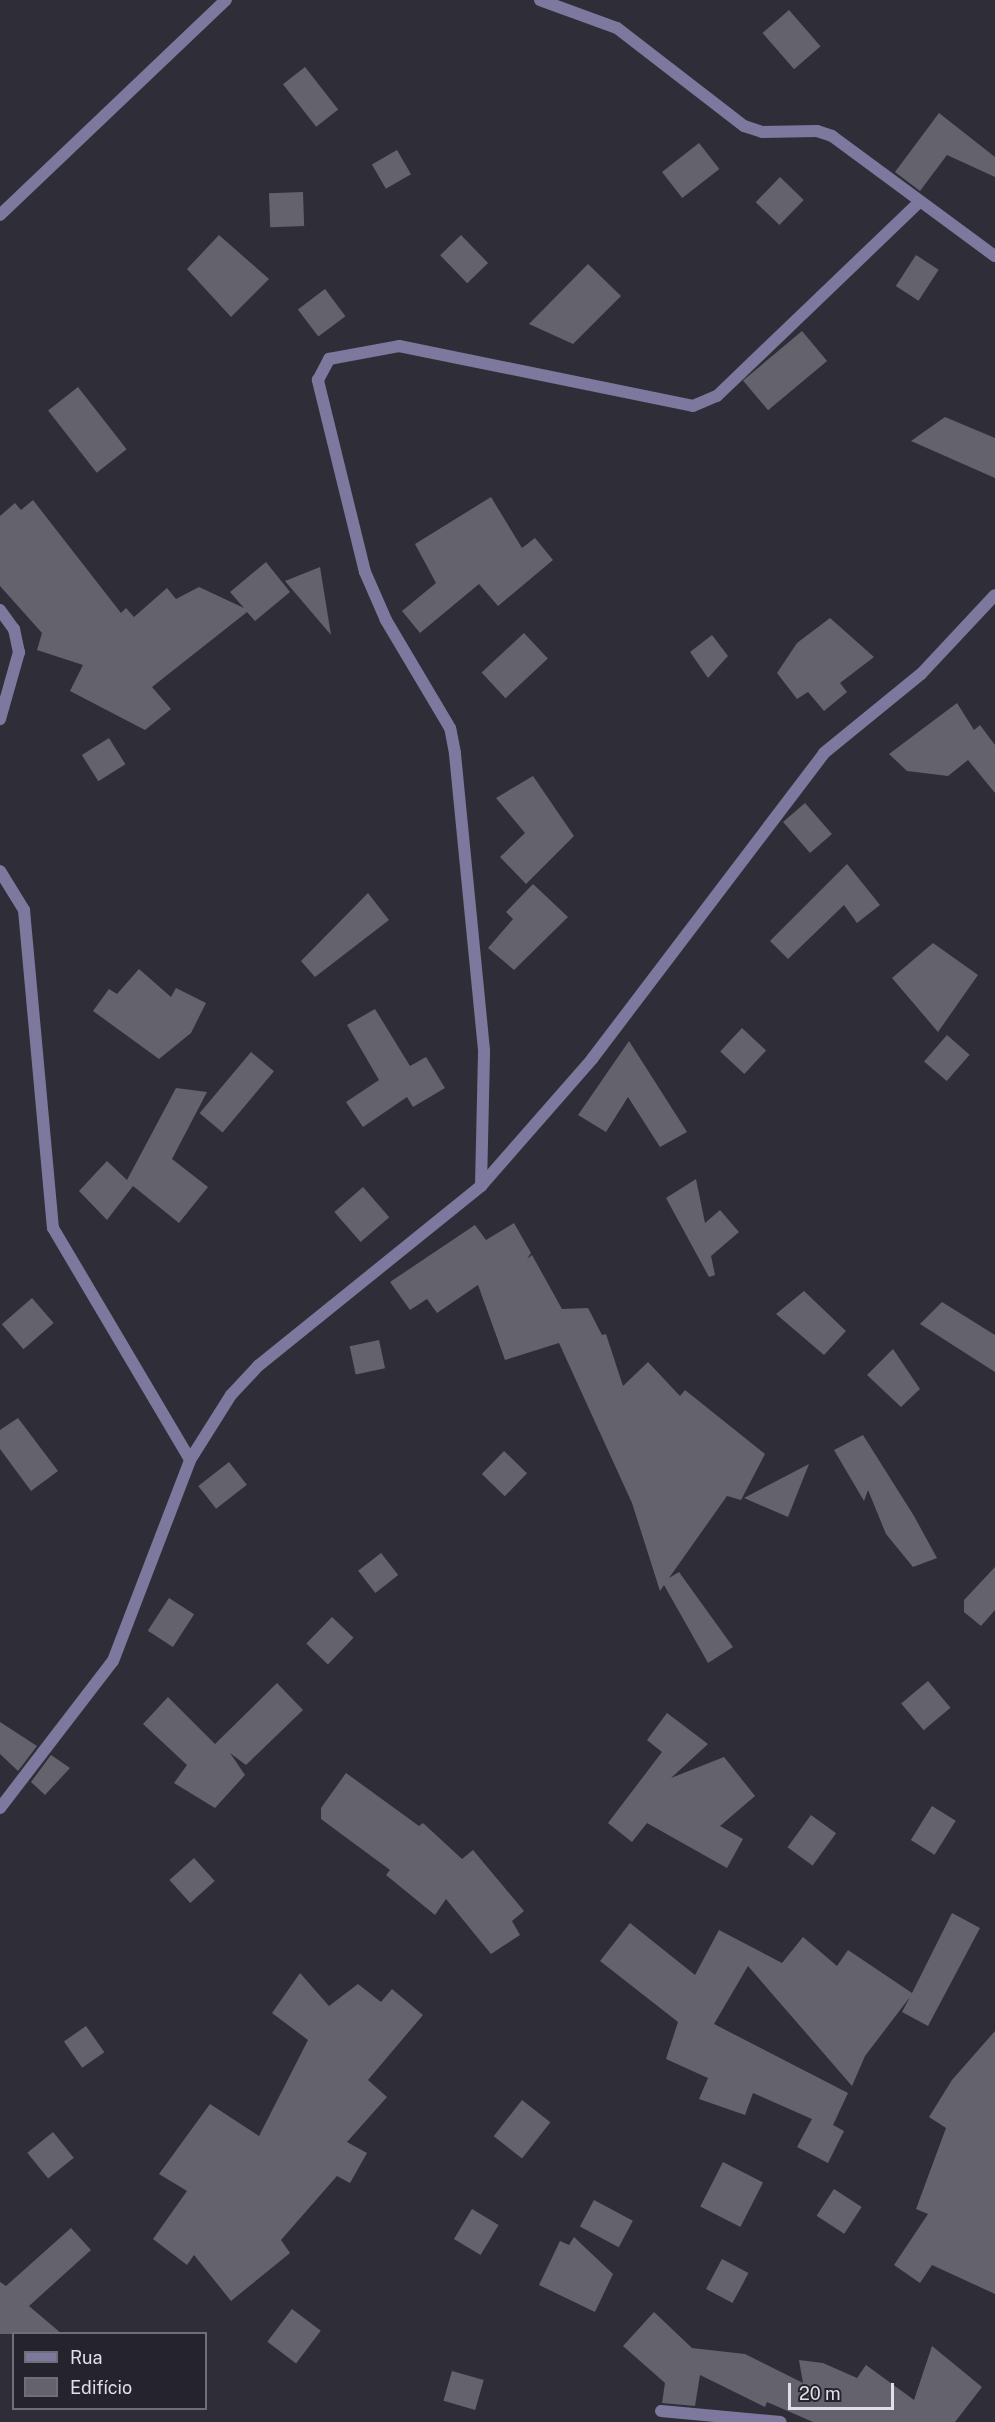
<!DOCTYPE html>
<html>
<head>
<meta charset="utf-8">
<style>
	body { margin:0 }
	#map { position:relative; width:995px; height:2422px; overflow:hidden; background:#2f2e38; font-family:"Public Sans",sans-serif }
	div>[style] { position:absolute }
	.building>* { inset:0; background:#63626d; transform-origin:0 0 }
	.minor>* { height:12px; margin:-6px; padding:0 6px; transform-origin:6px; border-radius:6px; background:#7d799e }
	span { translate:-50% -50%; white-space:nowrap; text-align:center; line-height:1.15; -webkit-text-stroke:6px #25242e; paint-order:stroke }
	.legend { position:absolute; left:12px; top:2332px; width:195px; height:78px; box-sizing:border-box; background:#25242e; border:2px solid #706f78; margin:0; padding:8px 10px; list-style:none; font-size:18px; color:#e1e0e7 }
	.legend li { display:flex; align-items:center; gap:12px; height:30px }
	.legend b { width:30px; border:2px solid #706f78 }
	.scale { position:absolute; left:788px; top:2383px; width:106px; height:27px; box-sizing:border-box; border:3px solid #e1e0e7; border-top:0; padding-left:8px; font-size:18px; line-height:21px; white-space:nowrap; color:#e1e0e7; -webkit-text-stroke:4px #25242e; paint-order:stroke }
</style>
</head>
<body>
<div id="map">
	<div class="building">
		<div style="left:789px;top:10px;width:48px;height:35px;rotate:49deg"></div>
		<div style="left:305px;top:67px;width:54px;height:28px;rotate:52deg"></div>
		<div style="clip-path:polygon(939px 113px,995px 157px,995px 177px,947px 155px,920px 191px,895px 172px)"></div>
		<div style="left:699px;top:143px;width:33px;height:47px;rotate:52deg"></div>
		<div style="left:397px;top:150px;width:28px;height:29px;rotate:60deg"></div>
		<div style="left:780px;top:177px;width:33px;height:35px;rotate:44deg"></div>
		<div style="left:303px;top:192px;width:34px;height:34px;rotate:88deg"></div>
		<div style="clip-path:polygon(219px 235px,269px 279px,231px 317px,187px 269px)"></div>
		<div style="left:461px;top:235px;width:39px;height:29px;rotate:46deg"></div>
		<div style="left:916px;top:255px;width:27px;height:37px;rotate:33deg"></div>
		<div style="clip-path:polygon(588px 264px,621px 296px,573px 344px,529px 324px)"></div>
		<div style="left:325px;top:289px;width:34px;height:34px;rotate:53deg"></div>
		<div style="left:802px;top:331px;width:39px;height:77px;rotate:50deg"></div>
		<div style="left:78px;top:387px;width:79px;height:38px;rotate:52deg"></div>
		<div style="clip-path:polygon(945px 417px,995px 438px,995px 478px,911px 441px)"></div>
		<div style="clip-path:polygon(491px 497px,522px 548px,535px 538px,553px 560px,498px 606px,479px 584px,420px 633px,402px 611px,436px 583px,415px 544px)"></div>
		<div style="clip-path:polygon(33px 500px,121px 613px,126px 608px,134px 617px,167px 588px,176px 599px,199px 587px,244px 608px,230px 592px,266px 562px,290px 592px,255px 621px,247px 612px,152px 687px,171px 709px,145px 730px,70px 691px,83px 665px,37px 650px,42px 633px,0 586px,0 516px,15px 503px,21px 510px)"></div>
		<div style="clip-path:polygon(320px 567px,331px 635px,285px 581px)"></div>
		<div style="clip-path:polygon(830px 618px,874px 657px,840px 683px,847px 692px,824px 711px,808px 692px,797px 699px,777px 673px,797px 643px)"></div>
		<div style="left:524px;top:633px;width:35px;height:58px;rotate:47deg"></div>
		<div style="clip-path:polygon(712px 635px,728px 656px,708px 678px,690px 652px)"></div>
		<div style="clip-path:polygon(957px 703px,974px 730px,980px 725px,995px 745px,995px 793px,968px 760px,948px 776px,907px 771px,889px 754px)"></div>
		<div style="left:109px;top:738px;width:31px;height:32px;rotate:58deg"></div>
		<div style="clip-path:polygon(533px 776px,574px 836px,526px 884px,500px 857px,525px 833px,496px 798px)"></div>
		<div style="left:805px;top:803px;width:41px;height:29px;rotate:49deg"></div>
		<div style="clip-path:polygon(847px 864px,880px 905px,857px 923px,844px 905px,788px 959px,770px 941px)"></div>
		<div style="clip-path:polygon(533px 884px,568px 917px,514px 970px,488px 948px,513px 919px,506px 912px)"></div>
		<div style="clip-path:polygon(368px 893px,389px 920px,315px 977px,301px 961px)"></div>
		<div style="clip-path:polygon(933px 943px,978px 975px,938px 1032px,892px 978px)"></div>
		<div style="clip-path:polygon(139px 969px,171px 997px,176px 988px,206px 1003px,191px 1033px,159px 1059px,93px 1011px,109px 989px,117px 994px)"></div>
		<div style="clip-path:polygon(375px 1009px,410px 1066px,426px 1057px,445px 1088px,413px 1107px,407px 1097px,363px 1127px,346px 1102px,379px 1080px,347px 1025px)"></div>
		<div style="left:742px;top:1028px;width:33px;height:32px;rotate:43deg"></div>
		<div style="left:947px;top:1035px;width:30px;height:35px;rotate:41deg"></div>
		<div style="clip-path:polygon(629px 1041px,687px 1132px,660px 1147px,628px 1097px,606px 1132px,578px 1115px)"></div>
		<div style="left:251px;top:1052px;width:30px;height:80px;rotate:40deg"></div>
		<div style="clip-path:polygon(176px 1088px,207px 1092px,172px 1159px,208px 1187px,179px 1223px,133px 1186px,107px 1220px,79px 1191px,107px 1161px,127px 1180px)"></div>
		<div style="clip-path:polygon(696px 1179px,705px 1223px,720px 1210px,739px 1232px,711px 1256px,715px 1275px,709px 1277px,666px 1198px)"></div>
		<div style="left:363px;top:1187px;width:40px;height:38px;rotate:49deg"></div>
		<div style="clip-path:polygon(514px 1223px,531px 1253px,527px 1259px,532px 1255px,562px 1309px,588px 1308px,602px 1335px,606px 1334px,623px 1386px,648px 1362px,680px 1396px,685px 1390px,765px 1454px,741px 1500px,727px 1496px,669px 1578px,679px 1572px,733px 1647px,708px 1663px,664px 1585px,660px 1591px,632px 1503px,559px 1343px,505px 1360px,478px 1285px,437px 1313px,427px 1299px,410px 1310px,390px 1282px,475px 1225px,486px 1240px)"></div>
		<div style="clip-path:polygon(804px 1291px,846px 1331px,824px 1355px,776px 1314px)"></div>
		<div style="left:32px;top:1298px;width:33px;height:40px;rotate:49deg"></div>
		<div style="clip-path:polygon(942px 1302px,995px 1335px,995px 1372px,920px 1324px)"></div>
		<div style="left:379px;top:1340px;width:29px;height:30px;rotate:78deg"></div>
		<div style="clip-path:polygon(893px 1349px,920px 1389px,901px 1407px,867px 1375px)"></div>
		<div style="clip-path:polygon(18px 1418px,58px 1471px,31px 1491px,0 1449px,0 1430px)"></div>
		<div style="clip-path:polygon(863px 1435px,914px 1516px,937px 1558px,913px 1567px,886px 1534px,868px 1490px,864px 1501px,834px 1450px)"></div>
		<div style="left:504px;top:1451px;width:32px;height:32px;rotate:44deg"></div>
		<div style="left:229px;top:1462px;width:29px;height:39px;rotate:52deg"></div>
		<div style="clip-path:polygon(809px 1464px,788px 1517px,744px 1498px)"></div>
		<div style="left:381px;top:1553px;width:28px;height:29px;rotate:52deg"></div>
		<div style="clip-path:polygon(995px 1567px,995px 1610px,981px 1626px,964px 1612px,964px 1600px)"></div>
		<div style="left:169px;top:1598px;width:30px;height:39px;rotate:33deg"></div>
		<div style="left:332px;top:1617px;width:30px;height:37px;rotate:44deg"></div>
		<div style="left:928px;top:1681px;width:35px;height:35px;rotate:50deg"></div>
		<div style="clip-path:polygon(277px 1683px,303px 1710px,246px 1765px,230px 1753px,245px 1775px,215px 1808px,174px 1783px,187px 1765px,143px 1724px,168px 1697px,215px 1744px)"></div>
		<div style="clip-path:polygon(667px 1713px,708px 1744px,671px 1778px,724px 1757px,755px 1796px,720px 1826px,743px 1839px,727px 1868px,647px 1823px,632px 1842px,608px 1823px,662px 1752px,647px 1740px)"></div>
		<div style="clip-path:polygon(0 1722px,37px 1746px,18px 1771px,0 1754px)"></div>
		<div style="clip-path:polygon(51px 1755px,70px 1768px,45px 1795px,31px 1782px)"></div>
		<div style="clip-path:polygon(346px 1773px,419px 1826px,423px 1823px,462px 1859px,473px 1850px,524px 1911px,512px 1921px,520px 1935px,491px 1954px,446px 1899px,435px 1915px,386px 1875px,390px 1870px,321px 1819px,321px 1808px)"></div>
		<div style="left:932px;top:1806px;width:28px;height:40px;rotate:32deg"></div>
		<div style="left:811px;top:1815px;width:31px;height:40px;rotate:36deg"></div>
		<div style="left:194px;top:1858px;width:31px;height:33px;rotate:48deg"></div>
		<div style="clip-path:polygon(952px 1913px,980px 1928px,928px 2026px,902px 2012px,910px 1997px,865px 2056px,852px 2086px,748px 1966px,714px 2024px,848px 2093px,833px 2125px,844px 2131px,828px 2163px,797px 2147px,812px 2119px,753px 2093px,745px 2115px,699px 2099px,708px 2078px,666px 2059px,678px 2022px,600px 1961px,630px 1923px,695px 1975px,719px 1930px,782px 1963px,803px 1937px,837px 1966px,848px 1950px,912px 1993px)"></div>
		<div style="clip-path:polygon(300px 1973px,329px 2006px,358px 1984px,381px 2002px,392px 1989px,423px 2015px,368px 2080px,387px 2097px,347px 2142px,367px 2153px,350px 2183px,337px 2176px,281px 2240px,290px 2253px,231px 2301px,194px 2255px,187px 2265px,153px 2239px,187px 2191px,159px 2174px,210px 2104px,259px 2136px,308px 2040px,272px 2013px)"></div>
		<div style="left:86px;top:2026px;width:32px;height:27px;rotate:55deg"></div>
		<div style="clip-path:polygon(995px 2031px,995px 2294px,932px 2265px,920px 2283px,894px 2265px,928px 2214px,916px 2209px,946px 2128px,929px 2117px,952px 2080px)"></div>
		<div style="left:522px;top:2100px;width:36px;height:46px;rotate:38deg"></div>
		<div style="left:53px;top:2132px;width:33px;height:33px;rotate:51deg"></div>
		<div style="left:723px;top:2162px;width:45px;height:50px;rotate:27deg"></div>
		<div style="left:834px;top:2189px;width:33px;height:32px;rotate:33deg"></div>
		<div style="left:594px;top:2200px;width:44px;height:30px;rotate:28deg"></div>
		<div style="left:472px;top:2209px;width:31px;height:35px;rotate:31deg"></div>
		<div style="clip-path:polygon(71px 2228px,91px 2250px,29px 2306px,62px 2334px,0 2334px,0 2282px,6px 2286px)"></div>
		<div style="clip-path:polygon(574px 2237px,613px 2274px,595px 2312px,539px 2285px,560px 2241px,569px 2245px)"></div>
		<div style="left:722px;top:2259px;width:30px;height:34px;rotate:28deg"></div>
		<div style="left:292px;top:2309px;width:36px;height:41px;rotate:37deg"></div>
		<div style="clip-path:polygon(654px 2312px,692px 2348px,745px 2354px,803px 2383px,799px 2360px,823px 2363px,857px 2378px,866px 2365px,914px 2400px,932px 2346px,982px 2387px,955px 2422px,813px 2422px,767px 2402px,765px 2407px,700px 2375px,695px 2406px,662px 2403px,665px 2383px,623px 2346px)"></div>
		<div style="left:452px;top:2371px;width:33px;height:31px;rotate:16deg"></div>
	</div>
	<div class="minor">
		<div style="left:540px;top:0;width:82px;rotate:20deg"></div>
		<div style="left:617px;top:28px;width:160px;rotate:37.7deg"></div>
		<div style="left:744px;top:126px;width:19px;rotate:18deg"></div>
		<div style="left:762px;top:132px;width:55px;rotate:-1deg"></div>
		<div style="left:817px;top:131px;width:16px;rotate:18deg"></div>
		<div style="left:832px;top:136px;width:202px;rotate:36.4deg"></div>
		<div style="left:0;top:215px;width:312px;rotate:-43.6deg"></div>
		<div style="left:0;top:610px;width:24px;rotate:54deg"></div>
		<div style="left:14px;top:629px;width:24px;rotate:78deg"></div>
		<div style="left:19px;top:652px;width:70px;rotate:105.8deg"></div>
		<div style="left:0;top:871px;width:46px;rotate:58.4deg"></div>
		<div style="left:24px;top:910px;width:319px;rotate:84.8deg"></div>
		<div style="left:53px;top:1228px;width:269px;rotate:59.4deg"></div>
		<div style="left:481px;top:1186px;width:136px;rotate:-88.7deg"></div>
		<div style="left:484px;top:1050px;width:298px;rotate:-95.6deg"></div>
		<div style="left:455px;top:753px;width:25px;rotate:-101deg"></div>
		<div style="left:450px;top:728px;width:126px;rotate:-120.7deg"></div>
		<div style="left:386px;top:620px;width:52px;rotate:-113.6deg"></div>
		<div style="left:365px;top:572px;width:198px;rotate:-103.8deg"></div>
		<div style="left:318px;top:380px;width:24px;rotate:-62deg"></div>
		<div style="left:329px;top:359px;width:71px;rotate:-10.5deg"></div>
		<div style="left:399px;top:346px;width:300px;rotate:11.5deg"></div>
		<div style="left:693px;top:406px;width:26px;rotate:-23deg"></div>
		<div style="left:717px;top:396px;width:281px;rotate:-43.8deg"></div>
		<div style="left:0;top:1808px;width:185px;rotate:-52.5deg"></div>
		<div style="left:113px;top:1661px;width:215px;rotate:-69deg"></div>
		<div style="left:190px;top:1460px;width:77px;rotate:-57.8deg"></div>
		<div style="left:231px;top:1395px;width:40px;rotate:-47deg"></div>
		<div style="left:258px;top:1366px;width:287px;rotate:-38.9deg"></div>
		<div style="left:481px;top:1186px;width:169px;rotate:-48.8deg"></div>
		<div style="left:592px;top:1059px;width:384px;rotate:-52.8deg"></div>
		<div style="left:824px;top:753px;width:125px;rotate:-39.2deg"></div>
		<div style="left:921px;top:674px;width:108px;rotate:-46.9deg"></div>
		<div style="left:661px;top:2411px;width:120px;rotate:5.3deg"></div>
	</div>
	<ul class="legend">
	<li><b style="height:8px;background:#7d799e"></b>Rua</li>
	<li><b style="height:16px;background:#63626d"></b>Edifício</li>
	</ul>
	<div class="scale">20 m</div>
</div>
</body>
</html>
